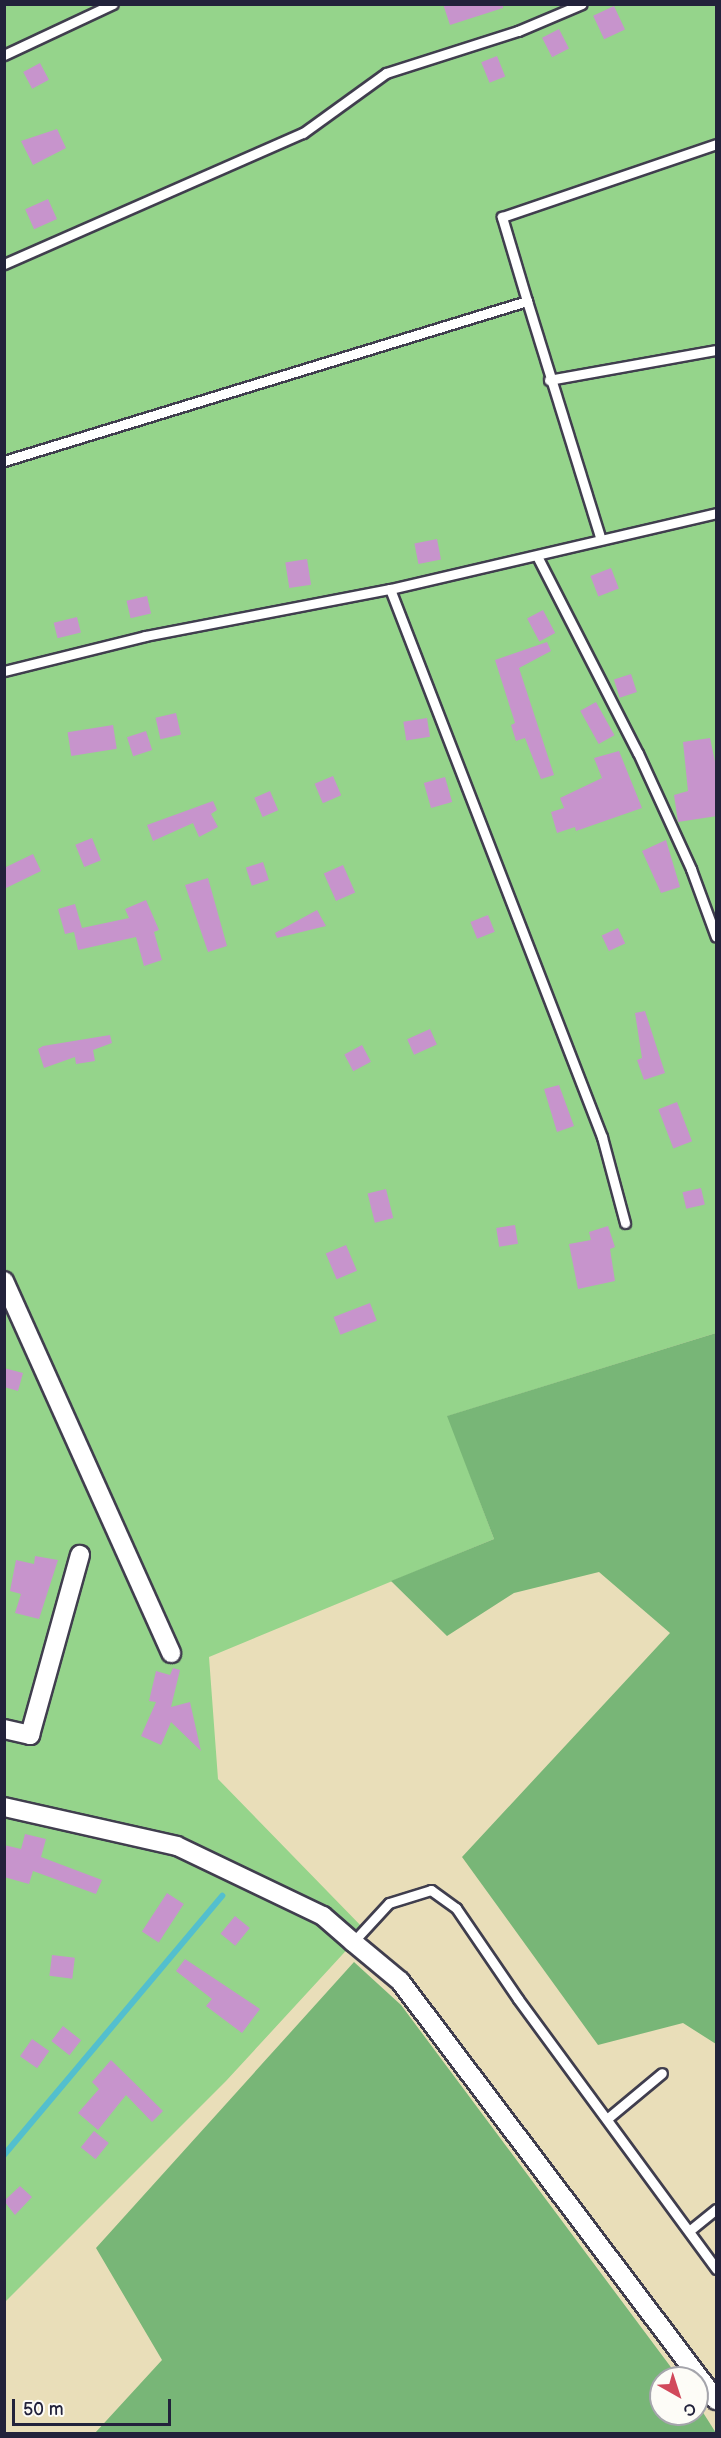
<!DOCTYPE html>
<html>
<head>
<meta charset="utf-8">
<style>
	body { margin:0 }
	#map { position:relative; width:721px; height:2438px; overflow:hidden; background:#e9deb9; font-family:"Balsamiq Sans",sans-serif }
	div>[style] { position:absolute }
	.green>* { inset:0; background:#95d48b }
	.forest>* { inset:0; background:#78b677 }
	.stream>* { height:6px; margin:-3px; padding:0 3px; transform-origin:3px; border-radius:3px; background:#53bfce }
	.building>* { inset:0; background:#c794cc; transform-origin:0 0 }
	.roads { filter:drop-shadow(2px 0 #403e4e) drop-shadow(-2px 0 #403e4e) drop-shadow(0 2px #403e4e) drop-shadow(0 -2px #403e4e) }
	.service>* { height:9px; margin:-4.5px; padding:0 4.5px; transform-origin:4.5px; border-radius:4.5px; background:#fff }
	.minor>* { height:18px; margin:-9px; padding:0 9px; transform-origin:9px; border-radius:9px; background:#fff }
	span { translate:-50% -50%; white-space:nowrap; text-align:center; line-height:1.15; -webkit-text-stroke:6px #fdfcf7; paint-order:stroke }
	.frame { position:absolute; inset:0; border:6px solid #22223b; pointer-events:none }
	.north { position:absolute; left:649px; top:2366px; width:60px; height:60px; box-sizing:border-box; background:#fdfcf7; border:2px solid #a5a5ac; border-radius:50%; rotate:141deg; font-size:16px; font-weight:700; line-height:24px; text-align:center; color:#22223b }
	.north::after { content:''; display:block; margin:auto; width:21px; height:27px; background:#d1495b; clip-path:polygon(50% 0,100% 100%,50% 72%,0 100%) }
	.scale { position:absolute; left:12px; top:2399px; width:159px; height:27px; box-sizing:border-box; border:3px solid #22223b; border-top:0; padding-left:8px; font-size:18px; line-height:21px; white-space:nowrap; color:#22223b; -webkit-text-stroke:4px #fdfcf7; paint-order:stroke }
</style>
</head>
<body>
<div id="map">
	<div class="green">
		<div style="clip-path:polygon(5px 5px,716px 5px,716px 1333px,448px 1416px,494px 1539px,209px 1657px,218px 1779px,365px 1930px,226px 2081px,5px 2302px)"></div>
	</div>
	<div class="forest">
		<div style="clip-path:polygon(716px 1333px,716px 2044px,683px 2023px,598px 2045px,462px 1857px,670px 1633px,599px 1572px,514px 1593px,447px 1636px,391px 1581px,494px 1539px,447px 1416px)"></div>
		<div style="clip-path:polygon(354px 1962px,401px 2005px,679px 2378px,661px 2378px,661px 2414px,697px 2414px,697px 2403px,716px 2433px,95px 2433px,162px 2360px,96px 2248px)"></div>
	</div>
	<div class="stream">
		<div style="left:4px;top:2155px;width:339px;rotate:-49.9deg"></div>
	</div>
	<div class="building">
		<div style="clip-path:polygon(443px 4px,503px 4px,503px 8px,450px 25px)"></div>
		<div style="left:614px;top:6px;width:26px;height:23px;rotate:65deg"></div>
		<div style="left:559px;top:29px;width:22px;height:19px;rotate:63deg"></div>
		<div style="left:497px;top:56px;width:22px;height:17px;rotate:68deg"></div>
		<div style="left:40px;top:63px;width:19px;height:19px;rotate:62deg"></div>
		<div style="clip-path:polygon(57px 129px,66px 148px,33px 165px,21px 141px)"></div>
		<div style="left:48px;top:199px;width:22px;height:25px;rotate:66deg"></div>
		<div style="left:437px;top:539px;width:21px;height:23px;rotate:79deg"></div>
		<div style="left:307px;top:559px;width:26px;height:22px;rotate:81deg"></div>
		<div style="left:611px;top:568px;width:22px;height:22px;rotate:69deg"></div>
		<div style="left:147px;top:596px;width:18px;height:21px;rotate:77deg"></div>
		<div style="left:543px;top:610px;width:26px;height:18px;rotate:62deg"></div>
		<div style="left:77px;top:617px;width:16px;height:24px;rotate:76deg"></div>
		<div style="clip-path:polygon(547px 642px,551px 651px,519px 668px,554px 775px,541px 779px,525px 738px,516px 741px,511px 725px,515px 723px,495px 660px)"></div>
		<div style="left:631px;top:674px;width:19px;height:18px;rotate:72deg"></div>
		<div style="left:596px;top:702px;width:38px;height:18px;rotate:61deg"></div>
		<div style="left:176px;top:713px;width:22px;height:21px;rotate:77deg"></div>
		<div style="left:427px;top:718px;width:19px;height:24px;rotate:81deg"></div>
		<div style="left:113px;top:725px;width:24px;height:46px;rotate:81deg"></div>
		<div style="left:146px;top:731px;width:20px;height:20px;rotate:72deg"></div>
		<div style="clip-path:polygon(710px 738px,717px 771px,717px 816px,678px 822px,674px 795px,688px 791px,683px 742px)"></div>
		<div style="clip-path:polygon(619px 751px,642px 808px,576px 831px,575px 827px,557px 833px,551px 812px,564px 808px,560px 798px,602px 778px,594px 758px)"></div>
		<div style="left:333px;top:776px;width:21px;height:20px;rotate:67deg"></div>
		<div style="left:445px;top:777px;width:26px;height:22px;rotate:74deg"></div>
		<div style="left:270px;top:791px;width:21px;height:17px;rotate:67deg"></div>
		<div style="clip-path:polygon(213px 801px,217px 810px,211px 814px,218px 827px,199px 837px,193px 823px,153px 841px,147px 825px)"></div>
		<div style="left:92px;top:838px;width:24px;height:18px;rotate:68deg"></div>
		<div style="clip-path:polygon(666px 840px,680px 887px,661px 893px,642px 851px)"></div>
		<div style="clip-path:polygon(33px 854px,41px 871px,4px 889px,4px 868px)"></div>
		<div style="left:263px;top:862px;width:19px;height:18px;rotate:72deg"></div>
		<div style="left:343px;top:865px;width:30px;height:21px;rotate:66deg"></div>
		<div style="clip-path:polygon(208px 878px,227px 946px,208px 952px,185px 885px)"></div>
		<div style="clip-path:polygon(146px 900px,159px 930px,154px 932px,162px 960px,144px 966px,136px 937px,78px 950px,74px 932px,65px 934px,58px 909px,75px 904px,82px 928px,129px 918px,125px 909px)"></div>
		<div style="clip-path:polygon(317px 910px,326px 926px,277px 938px,275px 933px)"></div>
		<div style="left:488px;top:915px;width:18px;height:19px;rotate:68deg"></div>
		<div style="left:618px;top:928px;width:17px;height:18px;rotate:65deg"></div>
		<div style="clip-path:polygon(645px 1011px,665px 1073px,644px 1080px,637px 1060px,642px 1058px,635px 1013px)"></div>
		<div style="left:430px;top:1029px;width:17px;height:25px;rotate:66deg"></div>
		<div style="clip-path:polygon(110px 1035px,112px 1043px,93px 1050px,95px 1061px,76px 1064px,75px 1057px,44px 1068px,38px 1049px,43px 1046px)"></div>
		<div style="left:362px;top:1045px;width:19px;height:20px;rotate:62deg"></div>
		<div style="clip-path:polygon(559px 1085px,574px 1126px,557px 1132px,544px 1089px)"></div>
		<div style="left:677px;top:1102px;width:42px;height:20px;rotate:69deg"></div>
		<div style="left:701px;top:1188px;width:17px;height:19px;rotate:77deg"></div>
		<div style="left:386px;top:1189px;width:30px;height:19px;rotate:76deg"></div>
		<div style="left:515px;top:1225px;width:19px;height:19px;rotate:81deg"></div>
		<div style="clip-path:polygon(608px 1226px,615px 1247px,610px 1249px,615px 1281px,578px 1289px,569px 1244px,591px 1240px,589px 1232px)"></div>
		<div style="left:346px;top:1245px;width:28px;height:22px;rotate:67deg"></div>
		<div style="left:370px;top:1303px;width:19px;height:39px;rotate:69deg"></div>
		<div style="clip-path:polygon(4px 1368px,23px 1373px,18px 1391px,4px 1387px)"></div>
		<div style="clip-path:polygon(35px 1556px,58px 1560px,39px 1619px,15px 1613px,21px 1594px,10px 1591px,16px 1560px,34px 1564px)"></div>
		<div style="clip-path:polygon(173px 1668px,180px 1670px,171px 1707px,190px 1702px,201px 1751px,171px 1722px,161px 1745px,141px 1736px,156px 1702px,149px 1701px,156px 1671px,170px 1675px)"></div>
		<div style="clip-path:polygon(25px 1834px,46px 1839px,41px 1857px,102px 1880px,96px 1894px,33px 1871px,29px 1884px,4px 1877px,4px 1845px,21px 1849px)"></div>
		<div style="left:167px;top:1893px;width:20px;height:46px;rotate:33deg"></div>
		<div style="left:235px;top:1916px;width:19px;height:23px;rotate:39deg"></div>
		<div style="left:52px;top:1955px;width:23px;height:21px;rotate:7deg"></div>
		<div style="clip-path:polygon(185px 1959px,260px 2009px,242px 2033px,206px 2006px,212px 1999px,176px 1971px)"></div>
		<div style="left:63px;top:2026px;width:23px;height:19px;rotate:38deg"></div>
		<div style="left:32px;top:2039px;width:21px;height:21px;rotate:35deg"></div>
		<div style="clip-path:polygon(111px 2060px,163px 2111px,152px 2122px,126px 2095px,98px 2130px,78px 2113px,99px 2089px,92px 2082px)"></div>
		<div style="left:94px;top:2131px;width:19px;height:21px;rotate:39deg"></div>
		<div style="clip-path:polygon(20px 2186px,32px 2197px,15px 2215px,4px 2201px)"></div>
	</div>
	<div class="roads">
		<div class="service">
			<div style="left:4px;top:55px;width:120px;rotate:-25.1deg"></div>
			<div style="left:4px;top:264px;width:326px;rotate:-23.7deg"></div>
			<div style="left:303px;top:133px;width:102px;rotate:-35.9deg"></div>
			<div style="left:386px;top:73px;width:139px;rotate:-17.7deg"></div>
			<div style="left:518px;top:31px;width:69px;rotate:-22.9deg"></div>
			<div style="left:527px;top:301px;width:88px;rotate:-106.6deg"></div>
			<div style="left:502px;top:217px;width:226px;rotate:-18.8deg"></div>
			<div style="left:549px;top:380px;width:170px;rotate:-10.2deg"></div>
			<div style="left:4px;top:461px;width:547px;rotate:-17.01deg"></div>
			<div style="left:527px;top:301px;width:247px;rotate:72.8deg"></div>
			<div style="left:537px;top:556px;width:221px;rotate:62.9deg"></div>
			<div style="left:638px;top:753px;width:128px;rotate:65.4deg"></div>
			<div style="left:691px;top:869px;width:72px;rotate:69.8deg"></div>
			<div style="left:390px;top:589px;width:588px;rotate:68.85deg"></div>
			<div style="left:602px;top:1137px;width:89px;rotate:75deg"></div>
			<div style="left:4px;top:671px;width:145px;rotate:-13.9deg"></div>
			<div style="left:145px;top:636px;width:249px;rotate:-10.9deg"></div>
			<div style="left:390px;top:589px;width:335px;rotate:-13.1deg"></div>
			<div style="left:353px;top:1942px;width:53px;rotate:-47.3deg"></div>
			<div style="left:389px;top:1903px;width:44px;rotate:-17.2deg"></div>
			<div style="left:431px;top:1890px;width:31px;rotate:36deg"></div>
			<div style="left:456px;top:1908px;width:110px;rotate:55.7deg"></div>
			<div style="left:518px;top:1999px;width:335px;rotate:53.7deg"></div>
			<div style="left:608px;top:2118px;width:70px;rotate:-39.8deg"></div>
			<div style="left:689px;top:2231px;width:35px;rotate:-39deg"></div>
		</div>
		<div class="minor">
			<div style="left:4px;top:1281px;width:408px;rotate:65.8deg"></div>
			<div style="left:4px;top:1729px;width:27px;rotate:13deg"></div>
			<div style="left:30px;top:1735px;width:187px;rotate:-74.5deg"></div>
			<div style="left:4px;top:1807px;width:177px;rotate:12.7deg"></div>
			<div style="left:177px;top:1846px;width:162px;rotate:25.6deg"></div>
			<div style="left:323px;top:1916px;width:40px;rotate:41deg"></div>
			<div style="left:353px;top:1942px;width:61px;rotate:39.7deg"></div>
			<div style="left:400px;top:1981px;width:525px;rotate:52.98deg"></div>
		</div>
	</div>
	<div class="frame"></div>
	<div class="north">С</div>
	<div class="scale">50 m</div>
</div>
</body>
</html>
